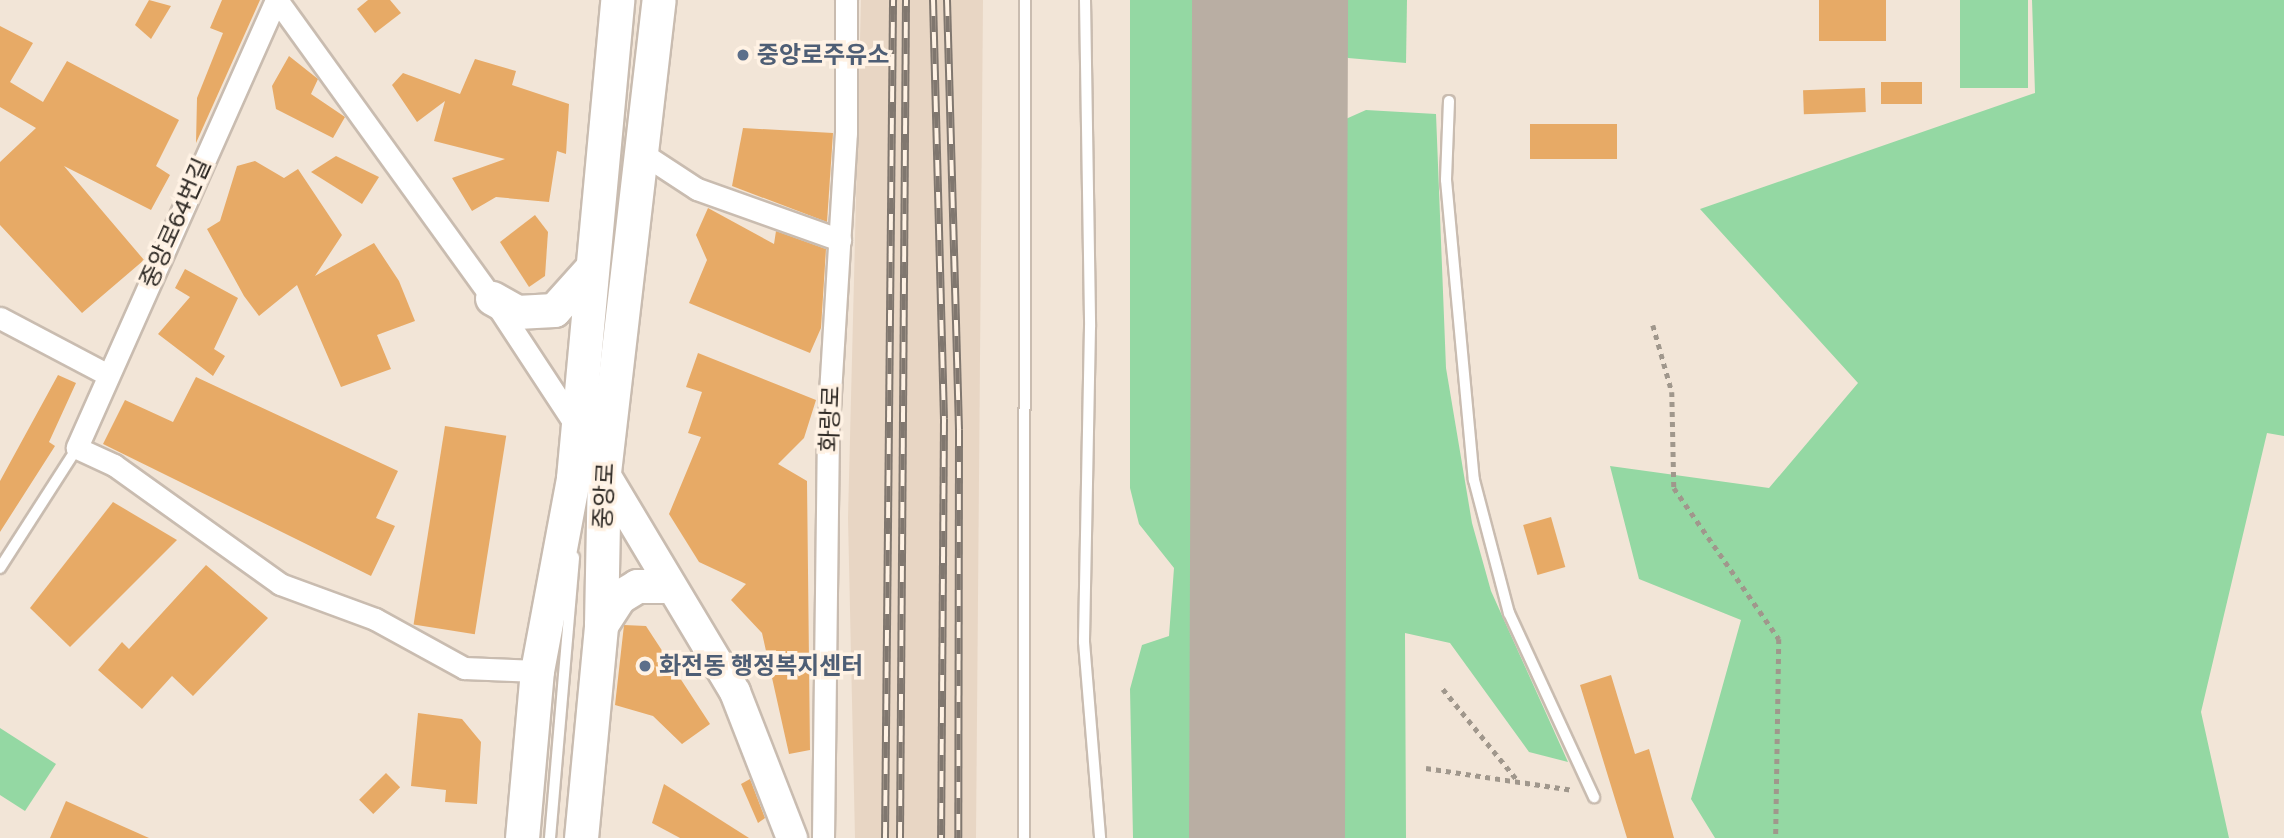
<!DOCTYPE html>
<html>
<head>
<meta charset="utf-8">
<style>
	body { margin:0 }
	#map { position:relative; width:2284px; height:838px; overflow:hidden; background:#f2e5d7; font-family:Figtree,"Noto Sans KR",sans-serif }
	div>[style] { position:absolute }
	.built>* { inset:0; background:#e8d6c4 }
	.green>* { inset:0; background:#94d8a3; transform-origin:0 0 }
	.runway>* { height:156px; margin:-78px; padding:0 78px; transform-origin:78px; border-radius:78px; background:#b9aea3 }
	.building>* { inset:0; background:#e7aa66; transform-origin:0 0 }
	.path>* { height:4.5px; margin-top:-2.25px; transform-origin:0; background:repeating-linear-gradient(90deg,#a0978c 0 5px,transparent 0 10px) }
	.roads { filter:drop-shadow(2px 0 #c9bcb0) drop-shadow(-2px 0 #c9bcb0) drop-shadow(0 2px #c9bcb0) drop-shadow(0 -2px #c9bcb0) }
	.lane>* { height:10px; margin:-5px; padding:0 5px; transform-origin:5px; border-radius:5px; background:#fff }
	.street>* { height:21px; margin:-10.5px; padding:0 10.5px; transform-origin:10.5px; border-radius:10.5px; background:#fff }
	.secondary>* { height:30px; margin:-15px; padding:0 15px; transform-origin:15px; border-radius:15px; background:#fff }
	.primary>* { height:33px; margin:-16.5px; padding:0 16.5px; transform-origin:16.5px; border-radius:16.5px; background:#fff }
	.rail>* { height:8px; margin-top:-4px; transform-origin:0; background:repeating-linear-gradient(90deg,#fff2e4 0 16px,#80776f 0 32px); box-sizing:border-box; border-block:2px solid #80776f }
	.dots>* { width:19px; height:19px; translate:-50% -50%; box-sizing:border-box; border:4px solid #fff2e4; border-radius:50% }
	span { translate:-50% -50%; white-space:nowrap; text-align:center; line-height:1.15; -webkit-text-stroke:7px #fff2e4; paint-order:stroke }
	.service-label { font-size:24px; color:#4e5e75; font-weight:700 }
	.left { translate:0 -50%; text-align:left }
	.street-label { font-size:24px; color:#2e2924 }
</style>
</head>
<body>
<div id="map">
	<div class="built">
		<div style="clip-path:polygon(861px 0,983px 0,976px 838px,855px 838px,848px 518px)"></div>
	</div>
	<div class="green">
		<div style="clip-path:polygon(1130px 0,1242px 0,1239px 838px,1133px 838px,1130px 689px,1142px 645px,1169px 636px,1174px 568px,1139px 524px,1130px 488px)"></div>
		<div style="clip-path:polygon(1310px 0,1407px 0,1406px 63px,1348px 58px,1315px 26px)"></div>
		<div style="left:1960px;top:0;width:68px;height:88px"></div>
		<div style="clip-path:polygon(2032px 0,2284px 0,2284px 436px,2267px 433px,2201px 712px,2229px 838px,1715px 838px,1691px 799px,1741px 620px,1639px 579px,1610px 466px,1769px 488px,1858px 383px,1700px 209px,2035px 93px)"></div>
		<div style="clip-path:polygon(1366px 110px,1436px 114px,1446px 368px,1472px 523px,1491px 591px,1568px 762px,1529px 752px,1450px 643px,1405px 633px,1406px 838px,1306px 838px,1310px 164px,1330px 126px)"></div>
		<div style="clip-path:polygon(0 728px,56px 764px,25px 811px,0 795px)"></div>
	</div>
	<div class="runway">
		<div style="left:1267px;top:838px;width:838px;rotate:-89.79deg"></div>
	</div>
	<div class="building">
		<div style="clip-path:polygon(149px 0,171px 6px,151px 39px,135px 25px)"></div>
		<div style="clip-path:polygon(222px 0,260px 0,196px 143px,197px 98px,223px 33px,210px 28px)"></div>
		<div style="clip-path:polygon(368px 0,390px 0,401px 13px,375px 33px,357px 9px)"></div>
		<div style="left:1819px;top:0;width:67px;height:41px"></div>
		<div style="clip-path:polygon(0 26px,33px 43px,10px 82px,43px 102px,67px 61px,179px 120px,156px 166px,170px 175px,151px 210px,64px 166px,144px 260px,82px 313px,0 225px,0 162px,36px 128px,0 107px)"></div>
		<div style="clip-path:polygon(289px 56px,318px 79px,311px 94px,345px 117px,333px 138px,276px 109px,272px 86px)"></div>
		<div style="clip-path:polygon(475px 59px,516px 71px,512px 85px,569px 104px,566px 154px,557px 151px,549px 202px,496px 197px,472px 211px,452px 178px,505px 159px,434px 141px,445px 101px,417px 122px,392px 85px,403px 73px,460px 94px)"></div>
		<div style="left:1881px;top:82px;width:41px;height:22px"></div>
		<div style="left:1865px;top:88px;width:24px;height:62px;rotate:88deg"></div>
		<div style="left:1530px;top:124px;width:87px;height:35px"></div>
		<div style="clip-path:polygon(743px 128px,833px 133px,827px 222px,732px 186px)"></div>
		<div style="clip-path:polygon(336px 156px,379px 177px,362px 204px,311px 172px)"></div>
		<div style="clip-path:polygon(255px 161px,284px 178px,298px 169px,342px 235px,315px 276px,374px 243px,399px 281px,415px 321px,377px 335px,391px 369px,341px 387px,297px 285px,259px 316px,244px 296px,207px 229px,220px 221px,237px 166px)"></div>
		<div style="clip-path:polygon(708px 208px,774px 244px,776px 231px,826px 249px,821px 328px,810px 353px,689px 303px,707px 260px,696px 235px)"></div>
		<div style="clip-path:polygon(535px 215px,548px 232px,545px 276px,529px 287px,500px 242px)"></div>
		<div style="clip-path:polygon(185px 269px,238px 298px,214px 349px,225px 356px,213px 376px,158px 334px,190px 297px,175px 288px)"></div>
		<div style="clip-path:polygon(698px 353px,816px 400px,804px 438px,778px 464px,807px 481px,810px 750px,789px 754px,762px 633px,731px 600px,746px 584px,699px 562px,669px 514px,701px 437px,688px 433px,702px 392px,686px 387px)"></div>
		<div style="clip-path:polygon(58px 375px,76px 383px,49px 442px,55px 446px,0 532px,0 481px)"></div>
		<div style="clip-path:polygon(196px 377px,398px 471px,376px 518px,395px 526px,371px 576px,103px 444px,125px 400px,173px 422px)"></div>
		<div style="left:445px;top:426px;width:62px;height:201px;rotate:9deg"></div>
		<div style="clip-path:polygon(113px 502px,177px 540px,70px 647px,30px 608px)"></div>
		<div style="left:1551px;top:517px;width:52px;height:29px;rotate:74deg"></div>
		<div style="clip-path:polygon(206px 565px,268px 618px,193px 696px,172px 676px,142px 709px,98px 670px,122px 642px,129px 649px)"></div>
		<div style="clip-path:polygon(624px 625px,646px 626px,710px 724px,682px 744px,653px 716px,615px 705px)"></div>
		<div style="clip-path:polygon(1611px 675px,1635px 754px,1649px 749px,1674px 838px,1627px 838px,1580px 685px)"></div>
		<div style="clip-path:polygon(418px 713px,462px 719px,481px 742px,477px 804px,445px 802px,446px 790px,411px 786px)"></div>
		<div style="left:386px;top:773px;width:20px;height:38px;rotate:45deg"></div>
		<div style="clip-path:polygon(750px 779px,765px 818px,758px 823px,741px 784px)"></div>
		<div style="clip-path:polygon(664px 784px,749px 838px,680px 838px,652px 823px)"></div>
		<div style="clip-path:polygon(66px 801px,149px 838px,50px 838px)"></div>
	</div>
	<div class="path">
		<div style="left:1653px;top:325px;width:70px;rotate:74.2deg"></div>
		<div style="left:1672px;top:392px;width:96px;rotate:88.8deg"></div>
		<div style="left:1674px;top:488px;width:184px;rotate:55.2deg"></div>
		<div style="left:1779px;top:639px;width:199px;rotate:90.9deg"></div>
		<div style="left:1443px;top:689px;width:119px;rotate:50.8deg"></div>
		<div style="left:1426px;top:768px;width:149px;rotate:8.5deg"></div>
	</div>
	<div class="roads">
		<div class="lane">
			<div style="left:1085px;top:0;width:327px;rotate:89.1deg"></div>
			<div style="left:1090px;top:327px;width:315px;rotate:91.1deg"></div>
			<div style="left:1084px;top:642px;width:197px;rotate:85.3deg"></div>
			<div style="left:1449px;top:101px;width:79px;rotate:92.2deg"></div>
			<div style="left:1446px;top:180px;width:301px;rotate:84.7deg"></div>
			<div style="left:1474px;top:480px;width:138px;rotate:75.3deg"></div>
			<div style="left:1509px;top:613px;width:203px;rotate:65.2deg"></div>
			<div style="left:0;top:568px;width:143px;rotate:-57.3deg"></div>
			<div style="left:550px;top:838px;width:282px;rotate:-85.1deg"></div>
			<div style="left:1024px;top:838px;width:838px;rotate:-89.93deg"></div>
		</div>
		<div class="street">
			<div style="left:276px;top:0;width:490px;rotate:114deg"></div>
			<div style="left:77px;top:448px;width:41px;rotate:24.7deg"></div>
			<div style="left:114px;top:465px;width:204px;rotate:35.6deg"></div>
			<div style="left:280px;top:584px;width:101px;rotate:20.2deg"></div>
			<div style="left:375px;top:619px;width:102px;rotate:28.8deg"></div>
			<div style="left:464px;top:668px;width:73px;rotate:2.4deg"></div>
			<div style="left:277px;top:0;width:367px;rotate:54.2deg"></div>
			<div style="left:492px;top:298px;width:153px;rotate:56.7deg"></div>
			<div style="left:645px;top:155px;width:62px;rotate:33.2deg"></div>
			<div style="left:697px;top:189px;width:152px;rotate:19.6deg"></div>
			<div style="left:0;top:318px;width:122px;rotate:27.8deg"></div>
			<div style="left:823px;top:838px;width:412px;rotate:-89.3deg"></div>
			<div style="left:828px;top:426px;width:294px;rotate:-86.5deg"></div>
			<div style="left:846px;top:133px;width:133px;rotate:-90deg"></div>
		</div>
		<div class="secondary">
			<div style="left:601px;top:468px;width:261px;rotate:59.1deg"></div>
			<div style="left:735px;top:692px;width:157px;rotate:68.7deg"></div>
		</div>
		<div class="primary">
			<div style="left:492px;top:298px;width:29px;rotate:29deg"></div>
			<div style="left:517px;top:312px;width:37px;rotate:-3deg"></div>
			<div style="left:554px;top:310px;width:54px;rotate:-48deg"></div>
			<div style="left:601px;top:625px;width:33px;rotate:-57deg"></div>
			<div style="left:619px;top:597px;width:21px;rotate:-31deg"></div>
			<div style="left:637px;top:586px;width:32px"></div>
			<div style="left:522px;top:838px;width:168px;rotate:-84.9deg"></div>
			<div style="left:537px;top:671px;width:196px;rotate:-79.4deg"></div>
			<div style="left:573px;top:478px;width:480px;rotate:-84.7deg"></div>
			<div style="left:581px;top:838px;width:214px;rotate:-84.6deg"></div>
			<div style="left:601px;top:625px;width:153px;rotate:-88.9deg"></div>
			<div style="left:604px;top:472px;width:475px;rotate:-83.4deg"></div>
		</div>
	</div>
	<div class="rail">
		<div style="left:933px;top:0;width:419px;rotate:88.5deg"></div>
		<div style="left:944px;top:419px;width:419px;rotate:90.4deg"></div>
		<div style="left:947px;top:0;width:430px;rotate:88.4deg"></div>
		<div style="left:959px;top:430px;width:408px;rotate:90.1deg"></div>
		<div style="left:885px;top:838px;width:838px;rotate:-89.45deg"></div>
		<div style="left:900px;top:838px;width:838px;rotate:-89.59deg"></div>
	</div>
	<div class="dots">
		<div style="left:743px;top:55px;background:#5c6f8a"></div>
		<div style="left:645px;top:666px;background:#5c6f8a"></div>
	</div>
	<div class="service-label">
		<span class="left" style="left:757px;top:55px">중앙로주유소</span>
		<span class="left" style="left:659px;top:666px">화전동 행정복지센터</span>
	</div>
	<div class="street-label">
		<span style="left:175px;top:223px;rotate:-66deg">중앙로64번길</span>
		<span style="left:830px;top:419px;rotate:-88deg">화랑로</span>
		<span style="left:604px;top:496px;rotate:-87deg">중앙로</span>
	</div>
</div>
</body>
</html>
